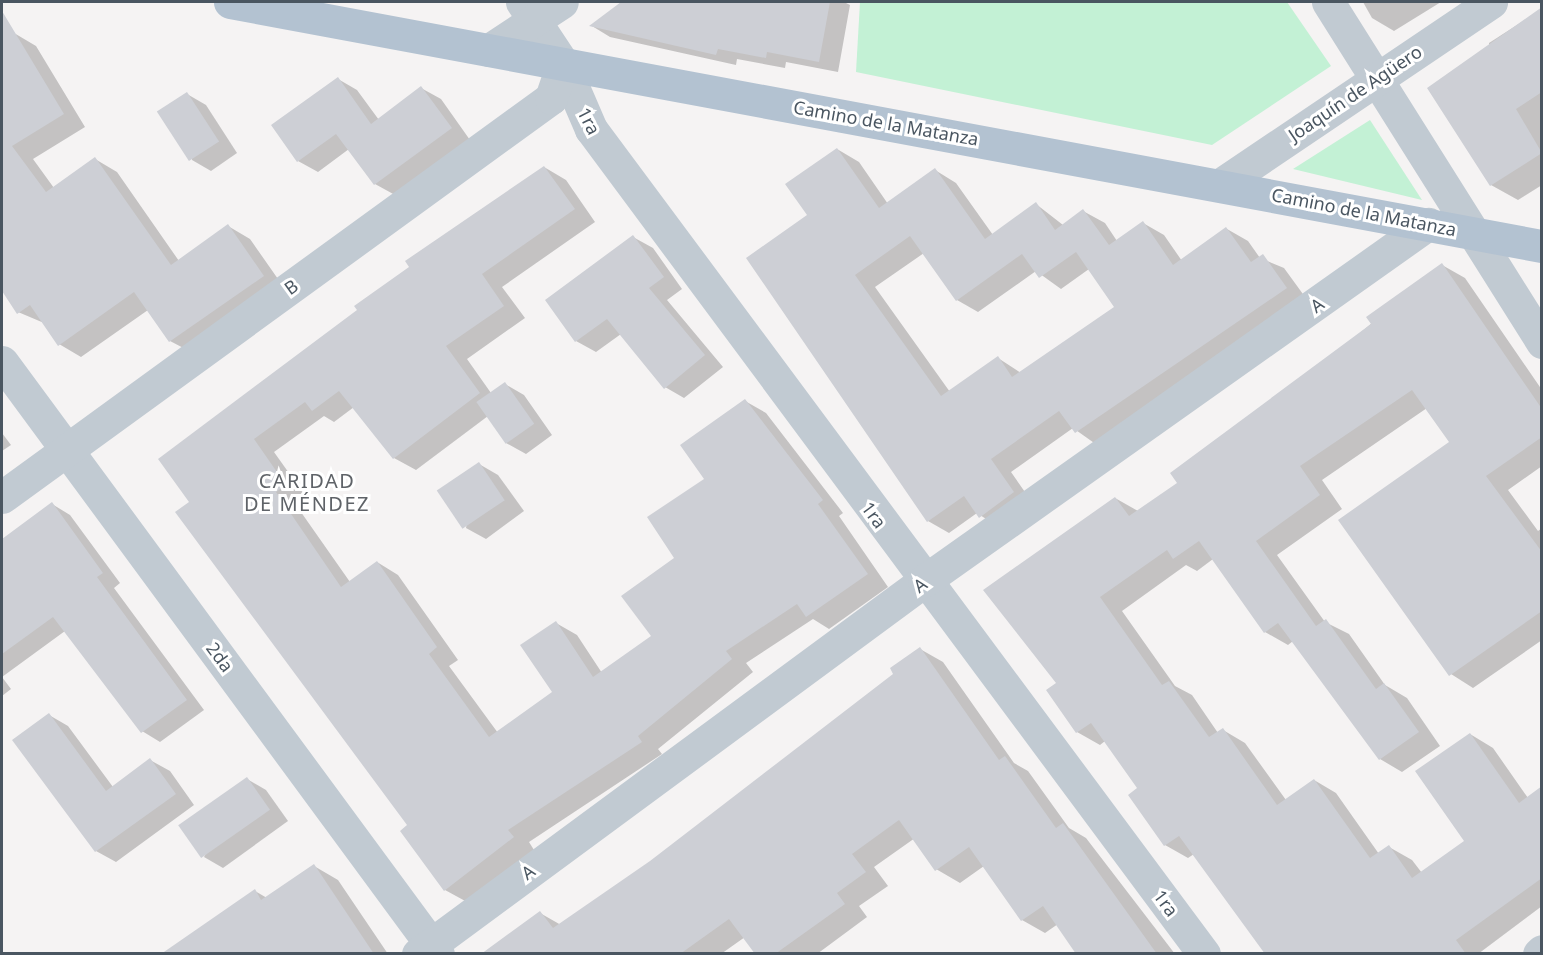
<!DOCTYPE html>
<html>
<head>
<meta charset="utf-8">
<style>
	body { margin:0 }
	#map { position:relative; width:1543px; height:955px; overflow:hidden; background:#f5f3f3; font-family:"Noto Sans",sans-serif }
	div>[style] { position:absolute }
	.green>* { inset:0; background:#c3f1d5 }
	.shadow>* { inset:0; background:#0003 }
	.building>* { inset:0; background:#cdcfd5; transform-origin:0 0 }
	.minor>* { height:33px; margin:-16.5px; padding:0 16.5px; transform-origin:16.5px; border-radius:16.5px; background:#c1cad2 }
	.major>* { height:33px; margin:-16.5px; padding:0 16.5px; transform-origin:16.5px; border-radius:16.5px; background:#b3c2d1 }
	span { translate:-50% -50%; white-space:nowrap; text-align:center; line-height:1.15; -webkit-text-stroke:6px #fff; paint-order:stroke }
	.street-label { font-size:18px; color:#4a5661 }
	.neighbourhood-label { font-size:20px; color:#5f6368; letter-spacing:1.5px }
	.frame { position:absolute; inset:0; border:3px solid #4a5661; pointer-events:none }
</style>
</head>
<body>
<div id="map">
	<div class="green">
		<div style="clip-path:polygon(860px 2px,1287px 2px,1331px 66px,1212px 145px,856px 72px)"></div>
		<div style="clip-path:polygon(1370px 120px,1422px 200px,1293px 169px)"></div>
	</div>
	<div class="shadow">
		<div style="clip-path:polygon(624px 2px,844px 2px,850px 5px,838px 72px,786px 62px,785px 68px,737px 59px,736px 65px,610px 37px,592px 26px)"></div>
		<div style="clip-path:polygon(1363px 2px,1441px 2px,1394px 31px,1372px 18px)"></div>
		<div style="clip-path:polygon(1542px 9px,1542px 185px,1518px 200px,1491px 185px,1489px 43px)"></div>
		<div style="clip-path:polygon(14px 33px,36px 46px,85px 127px,33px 159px,54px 188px,95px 159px,117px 172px,179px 261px,228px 226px,250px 239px,285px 289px,193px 353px,170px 341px,148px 310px,81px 357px,59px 344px,44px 323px,18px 312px,2px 289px,2px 40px)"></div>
		<div style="clip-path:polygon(338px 79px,357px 90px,379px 120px,421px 88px,441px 99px,470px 140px,395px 195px,375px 184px,349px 149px,318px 172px,298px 161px)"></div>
		<div style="clip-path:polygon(187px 94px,206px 105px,237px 153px,211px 171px,192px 160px)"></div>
		<div style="clip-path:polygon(evenodd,837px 149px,859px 162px,888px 204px,935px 170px,956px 183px,993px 235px,1036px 204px,1063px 225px,1083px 211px,1105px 223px,1117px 241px,1143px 223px,1164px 235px,1182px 261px,1227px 229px,1248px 241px,1260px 258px,1284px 268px,1308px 301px,1097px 445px,1073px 428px,1011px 472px,1034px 505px,1001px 529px,977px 513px,949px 533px,928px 521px,809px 216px,837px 149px,924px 253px,957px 300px,978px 312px,1036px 271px,1061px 289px,1089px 269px,1117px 308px,1021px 373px,998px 358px,950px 392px,875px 287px,924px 253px)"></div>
		<div style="clip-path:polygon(544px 167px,566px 180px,595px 222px,502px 287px,525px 318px,467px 359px,491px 393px,505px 384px,524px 395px,552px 435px,526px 454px,506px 443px,488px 416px,416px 470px,394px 458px,354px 407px,334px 422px,324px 416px,274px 452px,306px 497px,296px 505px,350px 582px,377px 562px,398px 575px,458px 660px,449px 666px,498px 733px,554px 692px,556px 623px,577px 635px,602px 673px,653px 636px,706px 480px,745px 401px,766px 413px,843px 513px,839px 516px,888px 587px,829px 629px,813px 619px,746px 663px,753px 672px,658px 749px,662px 754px,529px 842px,534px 850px,467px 902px,445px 890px,409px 826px,191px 503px,359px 310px)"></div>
		<div style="clip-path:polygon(633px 237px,653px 248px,682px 289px,667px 300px,723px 367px,684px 398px,665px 387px,621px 334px,596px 352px,576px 341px,547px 301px)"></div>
		<div style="clip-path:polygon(1442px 265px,1465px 278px,1542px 390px,1542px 466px,1508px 490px,1538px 531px,1542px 528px,1542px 640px,1473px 688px,1451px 674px,1451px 442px,1427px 408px,1322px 480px,1342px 509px,1277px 555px,1325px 622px,1349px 634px,1385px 685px,1407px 698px,1440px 746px,1402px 772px,1380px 759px,1293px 641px,1288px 645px,1265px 632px,1213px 559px,1197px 571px,1186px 565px,1122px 611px,1175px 686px,1192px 695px,1218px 733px,1223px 730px,1245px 743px,1286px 800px,1314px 780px,1336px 793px,1379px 854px,1389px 847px,1412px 860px,1422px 873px,1466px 842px,1470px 734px,1493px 748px,1528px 798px,1542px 788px,1542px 906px,1478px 954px,1267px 954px,1194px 854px,1188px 858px,1165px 845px,1130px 795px,1139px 788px,1105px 741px,1100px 745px,1077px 732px,1058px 683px,1115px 498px,1138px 511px,1179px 483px)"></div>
		<div style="clip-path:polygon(2px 433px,11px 445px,2px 451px)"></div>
		<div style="clip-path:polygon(479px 464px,498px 475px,524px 511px,486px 539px,466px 528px)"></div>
		<div style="clip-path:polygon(52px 504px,70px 515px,120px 583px,114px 588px,204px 710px,160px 742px,142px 731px,65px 631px,2px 677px,11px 689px,2px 696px,2px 557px,35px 534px)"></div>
		<div style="clip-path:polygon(920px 649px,943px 662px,1014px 763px,1028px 771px,1069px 828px,1086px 838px,1175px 954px,1085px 954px,1058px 924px,1045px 933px,1022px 920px,984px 866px,960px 883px,936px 869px,915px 838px,874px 867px,888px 886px,859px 906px,867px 917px,817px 954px,756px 954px,745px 937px,721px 954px,485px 954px,540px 913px,561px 925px,651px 862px,895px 674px)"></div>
		<div style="clip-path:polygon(49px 715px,68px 726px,113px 787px,150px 760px,170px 771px,194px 805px,116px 862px,96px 851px)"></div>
		<div style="clip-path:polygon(247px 779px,266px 790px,288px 821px,223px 868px,204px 857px)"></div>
		<div style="clip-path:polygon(314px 866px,338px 880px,388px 954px,163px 954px,255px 891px,267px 898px)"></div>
	</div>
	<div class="building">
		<div style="clip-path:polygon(621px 2px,830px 2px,819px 62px,767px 52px,766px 58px,718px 49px,716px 55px,589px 26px)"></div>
		<div style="clip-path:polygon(1542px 7px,1542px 92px,1516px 109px,1542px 153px,1490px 186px,1427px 88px)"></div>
		<div style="clip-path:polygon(2px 11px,64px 114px,12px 146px,46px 192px,95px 157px,171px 265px,228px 224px,264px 276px,169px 342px,134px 292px,58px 346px,30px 305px,17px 314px,2px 291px)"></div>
		<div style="clip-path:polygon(338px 77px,371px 124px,421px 86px,452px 128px,374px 185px,336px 134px,297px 162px,271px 125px)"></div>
		<div style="left:187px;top:92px;width:59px;height:36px;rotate:57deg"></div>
		<div style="clip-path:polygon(evenodd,837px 148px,879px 208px,935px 168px,985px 239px,1036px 202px,1055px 230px,1083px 209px,1109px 245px,1143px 221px,1173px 265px,1226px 227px,1251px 262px,1263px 254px,1287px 288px,1075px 433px,1059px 411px,991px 459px,1014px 492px,979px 518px,964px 496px,927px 522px,746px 258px,807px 215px,785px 184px,837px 148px,910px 236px,956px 301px,1022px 254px,1039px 278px,1076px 252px,1114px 307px,1012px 377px,998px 356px,941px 396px,855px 275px,910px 236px)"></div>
		<div style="clip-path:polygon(544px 166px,575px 209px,482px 274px,504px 306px,446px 346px,480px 393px,393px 459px,339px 391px,312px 411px,305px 402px,254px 439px,286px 485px,276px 492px,341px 587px,377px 561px,437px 647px,429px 654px,489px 737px,552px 692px,520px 645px,556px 621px,593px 677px,651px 636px,621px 596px,674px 558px,647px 517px,704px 479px,680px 445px,745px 399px,823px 500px,818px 504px,868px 574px,806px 617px,797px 604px,726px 651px,732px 659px,638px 736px,642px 742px,508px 830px,514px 837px,444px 891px,400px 831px,407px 825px,175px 512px,189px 502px,158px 459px,357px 310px,354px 306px,409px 267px,405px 261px)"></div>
		<div style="clip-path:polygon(633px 235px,664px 277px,649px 288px,705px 355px,664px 389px,607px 319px,575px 342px,545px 300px)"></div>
		<div style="clip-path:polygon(1442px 263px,1542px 409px,1542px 437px,1486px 476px,1542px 552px,1542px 611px,1449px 676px,1338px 520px,1449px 442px,1412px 390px,1300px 466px,1320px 495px,1256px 541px,1316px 626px,1326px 619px,1376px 689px,1384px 683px,1419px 732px,1379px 760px,1278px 623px,1264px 633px,1199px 541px,1173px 559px,1167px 550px,1100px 597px,1162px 685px,1169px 681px,1209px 737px,1223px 728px,1277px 805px,1314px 779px,1370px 858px,1389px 845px,1412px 878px,1464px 841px,1415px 771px,1470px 733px,1519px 803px,1542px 786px,1542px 878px,1456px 940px,1466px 954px,1265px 954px,1179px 836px,1164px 846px,1128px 795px,1137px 788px,1091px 723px,1076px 733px,1046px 690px,1056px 683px,983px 590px,1115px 497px,1129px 516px,1177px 483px,1170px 473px,1371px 324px,1366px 317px)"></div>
		<div style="left:505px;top:382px;width:51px;height:35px;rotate:55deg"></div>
		<div style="left:479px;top:462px;width:46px;height:51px;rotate:56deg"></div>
		<div style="clip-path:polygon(52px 502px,103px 573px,97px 577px,187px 700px,141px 733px,53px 617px,2px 654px,2px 539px)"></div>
		<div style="clip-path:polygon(920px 647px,999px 760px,1005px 756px,1056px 828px,1063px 823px,1157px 954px,1076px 954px,1043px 906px,1021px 921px,969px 847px,935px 871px,899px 820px,852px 854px,866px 872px,837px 893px,845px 904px,775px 954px,755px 954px,729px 919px,680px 954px,481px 954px,540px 911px,553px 928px,650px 861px,893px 674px,890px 668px)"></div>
		<div style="clip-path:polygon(49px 713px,106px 791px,150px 758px,176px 794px,95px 852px,12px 740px)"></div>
		<div style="left:247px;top:777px;width:40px;height:84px;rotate:55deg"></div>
		<div style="clip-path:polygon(314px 864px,374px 954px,161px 954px,255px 889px,261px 900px)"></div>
	</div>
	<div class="minor">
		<div style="left:522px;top:2px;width:74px;rotate:56.5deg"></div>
		<div style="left:563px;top:64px;width:71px;rotate:66.7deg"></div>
		<div style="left:591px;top:129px;width:1028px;rotate:53.39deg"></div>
		<div style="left:1328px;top:2px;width:402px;rotate:57.8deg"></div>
		<div style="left:489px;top:50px;width:87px;rotate:-33.3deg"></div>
		<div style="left:1220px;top:185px;width:327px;rotate:-34deg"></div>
		<div style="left:2px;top:362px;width:735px;rotate:53.63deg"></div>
		<div style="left:2px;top:497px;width:679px;rotate:-36.01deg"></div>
		<div style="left:551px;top:98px;width:36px;rotate:-71deg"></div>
		<div style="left:418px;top:954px;width:629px;rotate:-36.4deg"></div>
		<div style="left:924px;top:581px;width:618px;rotate:-35.31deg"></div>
		<div style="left:1539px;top:954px;width:4px;rotate:-45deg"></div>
	</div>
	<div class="major">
		<div style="left:230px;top:2px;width:1334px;rotate:10.54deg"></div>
	</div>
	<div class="street-label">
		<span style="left:1355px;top:93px;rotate:-34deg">Joaquín de Agüero</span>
		<span style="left:589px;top:121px;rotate:63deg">1ra</span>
		<span style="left:886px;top:123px;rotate:10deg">Camino de la Matanza</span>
		<span style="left:1364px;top:212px;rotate:11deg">Camino de la Matanza</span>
		<span style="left:291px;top:287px;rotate:-36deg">B</span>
		<span style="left:1317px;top:305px;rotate:-36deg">A</span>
		<span style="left:874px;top:515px;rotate:54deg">1ra</span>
		<span style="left:920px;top:585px;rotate:-36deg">A</span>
		<span style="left:220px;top:657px;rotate:54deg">2da</span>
		<span style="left:528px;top:872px;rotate:-36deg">A</span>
		<span style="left:1166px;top:903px;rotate:53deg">1ra</span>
	</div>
	<div class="neighbourhood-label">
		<span style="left:307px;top:492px">CARIDAD<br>DE MÉNDEZ</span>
	</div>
	<div class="frame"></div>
</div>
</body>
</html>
